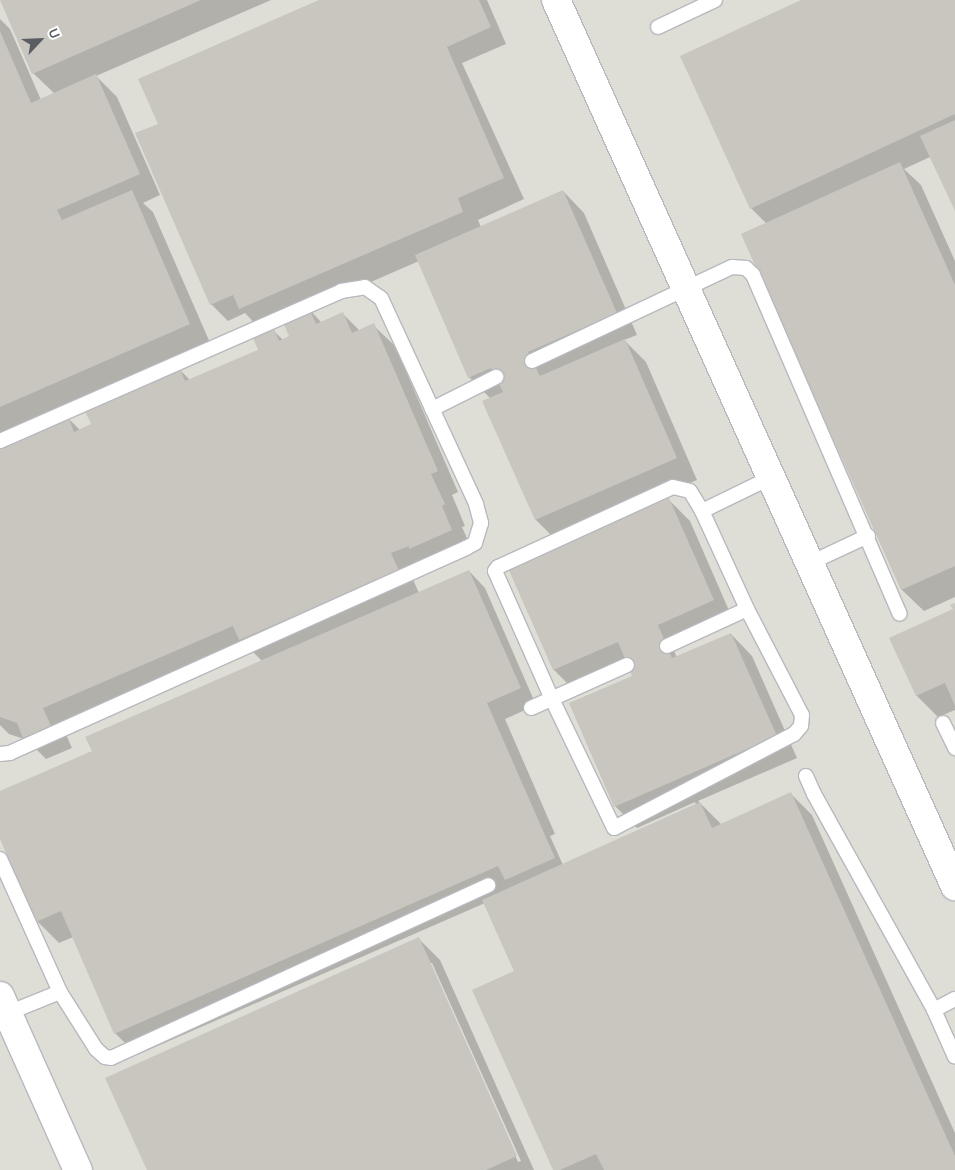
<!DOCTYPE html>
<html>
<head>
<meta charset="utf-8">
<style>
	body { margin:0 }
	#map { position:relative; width:955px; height:1170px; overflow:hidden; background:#edece2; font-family:Karla,sans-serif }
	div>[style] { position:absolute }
	.industrial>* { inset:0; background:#deddd6; transform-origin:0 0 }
	.shadow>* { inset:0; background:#0003 }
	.building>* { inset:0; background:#c8c6bf }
	.roads { filter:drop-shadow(1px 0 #b7b9be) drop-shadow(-1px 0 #b7b9be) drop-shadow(0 1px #b7b9be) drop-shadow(0 -1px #b7b9be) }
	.lane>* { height:14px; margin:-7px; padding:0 7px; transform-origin:7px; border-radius:7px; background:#fff }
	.street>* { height:28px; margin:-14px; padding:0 14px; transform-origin:14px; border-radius:14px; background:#fff }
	span { translate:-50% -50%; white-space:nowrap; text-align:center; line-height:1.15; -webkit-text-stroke:5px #fff; paint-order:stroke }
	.north { position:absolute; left:15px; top:15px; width:50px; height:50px; -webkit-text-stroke:4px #fff; paint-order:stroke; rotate:65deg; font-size:14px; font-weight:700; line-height:20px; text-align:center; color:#5a5d62 }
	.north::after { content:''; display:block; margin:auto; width:18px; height:22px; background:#5a5d62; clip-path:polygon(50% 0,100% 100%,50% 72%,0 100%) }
</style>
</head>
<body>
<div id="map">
	<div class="industrial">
		<div style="left:0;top:0;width:955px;height:1170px"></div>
	</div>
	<div class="shadow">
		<div style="clip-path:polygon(1px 0,271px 0,96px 76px,117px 97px,160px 195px,143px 203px,153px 212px,211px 345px,0 437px,0 19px,10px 29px,41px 100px,55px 94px,33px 73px)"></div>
		<div style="clip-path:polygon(322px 0,487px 0,506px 44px,462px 63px,524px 199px,478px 220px,481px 227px,563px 191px,584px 213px,637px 335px,624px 340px,646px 362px,697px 480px,557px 541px,536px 520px,491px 399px,469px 377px,419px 261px,309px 309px,322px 323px,343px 314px,360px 331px,373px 325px,395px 346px,458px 492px,452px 495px,465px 526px,462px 527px,473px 552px,411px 575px,419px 593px,469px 571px,485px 588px,536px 705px,505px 719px,555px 834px,550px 836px,563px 865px,696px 805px,695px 802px,637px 828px,615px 806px,571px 704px,634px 676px,630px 667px,575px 691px,554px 670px,510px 569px,668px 499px,690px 521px,734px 622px,673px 648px,677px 658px,731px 634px,752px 656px,797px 758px,698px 801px,722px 825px,791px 794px,812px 815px,955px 1133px,955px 1170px,554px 1170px,515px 972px,485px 903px,137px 1055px,115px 1033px,73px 937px,59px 943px,37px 921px,0 836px,0 793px,93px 752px,262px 661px,250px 649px,64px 730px,72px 748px,46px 759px,27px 740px,9px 734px,0 725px,0 447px,67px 417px,80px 430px,92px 425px,179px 369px,190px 380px,259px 350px,274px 331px,283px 340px,291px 337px,284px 320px,261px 330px,245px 313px,228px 321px,211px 304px,157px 125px)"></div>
		<div style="clip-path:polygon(804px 0,955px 0,955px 208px,930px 157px,904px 169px,921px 185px,955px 261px,955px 597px,924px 611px,902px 590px,742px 235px,767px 224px,751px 208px)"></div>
		<div style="clip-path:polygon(955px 604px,955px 710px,938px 717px,917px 696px,891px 639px,954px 610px)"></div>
		<div style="clip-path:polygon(evenodd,419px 939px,440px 960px,534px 1170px,148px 1170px,419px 939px,429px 963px,432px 963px,521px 1161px,518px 1162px,429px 963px)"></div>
	</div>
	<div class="building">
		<div style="clip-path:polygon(0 0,201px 0,32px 74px)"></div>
		<div style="clip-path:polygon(319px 0,479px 0,491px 27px,447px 47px,504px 178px,458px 198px,463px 212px,239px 309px,233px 295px,210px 305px,135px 133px,158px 124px,138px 79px)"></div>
		<div style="clip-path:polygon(801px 0,955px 0,955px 114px,750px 209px,680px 56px)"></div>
		<div style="clip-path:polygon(0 31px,31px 103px,96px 74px,140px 174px,57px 210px,62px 220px,132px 190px,190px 324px,0 407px)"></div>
		<div style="clip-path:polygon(955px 120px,955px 211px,920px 136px)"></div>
		<div style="clip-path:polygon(900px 162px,955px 285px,955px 566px,901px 590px,741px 234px)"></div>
		<div style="clip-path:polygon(563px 190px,617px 313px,528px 352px,540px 376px,625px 339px,677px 458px,535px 520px,482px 401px,503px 392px,491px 368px,468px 378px,415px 255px)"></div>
		<div style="clip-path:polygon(309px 308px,316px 324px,343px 312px,352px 333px,374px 323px,438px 471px,431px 474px,445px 504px,442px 506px,452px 530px,409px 549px,409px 546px,391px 553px,399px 571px,239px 640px,233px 626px,43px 708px,51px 726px,23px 738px,17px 723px,0 717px,0 445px,68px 416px,74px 432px,91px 424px,84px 409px,179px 367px,185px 381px,258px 350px,253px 338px,274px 329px,279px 341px,289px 336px,282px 320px)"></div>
		<div style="clip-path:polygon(669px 498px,714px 600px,658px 625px,672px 658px,731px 633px,777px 736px,614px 807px,569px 703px,632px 676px,618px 642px,553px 670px,508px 568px)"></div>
		<div style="clip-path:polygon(469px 570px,521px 688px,487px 703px,555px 858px,505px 880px,498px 866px,114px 1034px,61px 911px,36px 922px,0 839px,0 791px,92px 751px,85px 737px)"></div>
		<div style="clip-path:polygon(955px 603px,955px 706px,945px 683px,916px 696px,889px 638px,953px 609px,950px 605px)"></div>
		<div style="clip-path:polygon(791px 792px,955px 1156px,955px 1170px,604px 1170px,596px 1154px,560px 1170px,553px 1170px,472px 990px,514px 971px,482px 900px,700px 802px,712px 828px)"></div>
		<div style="clip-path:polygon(419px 937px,517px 1156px,486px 1170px,147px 1170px,105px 1078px)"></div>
	</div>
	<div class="roads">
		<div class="lane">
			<div style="left:658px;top:27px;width:63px;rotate:-25.3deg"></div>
			<div style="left:532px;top:361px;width:221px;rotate:-25.2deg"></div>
			<div style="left:732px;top:267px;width:14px;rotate:4deg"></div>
			<div style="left:746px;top:268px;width:10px;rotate:45deg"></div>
			<div style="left:753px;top:275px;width:369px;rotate:66.6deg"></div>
			<div style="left:432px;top:409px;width:72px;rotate:-26.6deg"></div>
			<div style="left:0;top:441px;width:373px;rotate:-23.7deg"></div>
			<div style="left:341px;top:291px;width:24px;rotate:-9deg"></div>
			<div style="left:365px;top:287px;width:19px;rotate:35deg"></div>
			<div style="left:381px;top:298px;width:227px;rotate:65.2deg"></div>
			<div style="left:476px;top:504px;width:20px;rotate:75deg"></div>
			<div style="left:481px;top:523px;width:21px;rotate:107deg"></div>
			<div style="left:475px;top:543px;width:10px;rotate:151deg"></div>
			<div style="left:466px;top:548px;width:500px;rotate:155.8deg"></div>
			<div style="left:10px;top:753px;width:10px;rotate:174deg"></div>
			<div style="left:702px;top:511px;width:108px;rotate:65.3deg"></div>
			<div style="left:747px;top:609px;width:119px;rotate:62.6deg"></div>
			<div style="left:802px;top:715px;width:11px;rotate:95deg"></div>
			<div style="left:801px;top:726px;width:11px;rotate:131deg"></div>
			<div style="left:794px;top:734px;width:203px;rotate:152.4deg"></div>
			<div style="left:614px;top:828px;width:143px;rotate:-115.7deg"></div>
			<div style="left:552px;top:699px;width:140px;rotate:-114deg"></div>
			<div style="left:495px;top:571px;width:5px;rotate:-53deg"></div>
			<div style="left:498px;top:567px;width:192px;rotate:-24.6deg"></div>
			<div style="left:673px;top:487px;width:17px;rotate:13deg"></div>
			<div style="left:690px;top:491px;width:23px;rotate:59deg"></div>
			<div style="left:702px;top:511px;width:76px;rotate:-25.9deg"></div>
			<div style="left:810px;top:563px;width:64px;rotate:-25deg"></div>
			<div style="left:667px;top:646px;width:88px;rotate:-24.8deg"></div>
			<div style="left:531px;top:708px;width:105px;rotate:-24.1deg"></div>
			<div style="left:943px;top:723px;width:28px;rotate:64deg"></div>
			<div style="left:806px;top:776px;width:20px;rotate:66deg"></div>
			<div style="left:814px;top:794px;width:247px;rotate:60.9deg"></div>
			<div style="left:934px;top:1010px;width:51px;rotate:65.9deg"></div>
			<div style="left:0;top:859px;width:146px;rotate:65.7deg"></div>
			<div style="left:60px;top:992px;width:67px;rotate:57.7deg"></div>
			<div style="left:96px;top:1049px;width:12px;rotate:42deg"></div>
			<div style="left:105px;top:1057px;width:6px;rotate:9deg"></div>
			<div style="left:111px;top:1058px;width:415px;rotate:-24.6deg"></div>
			<div style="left:934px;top:1010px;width:24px;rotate:-28deg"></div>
			<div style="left:8px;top:1013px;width:56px;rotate:-22deg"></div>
		</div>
		<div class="street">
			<div style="left:556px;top:0;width:972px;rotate:65.76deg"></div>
			<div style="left:0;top:996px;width:191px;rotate:65.9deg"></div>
		</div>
	</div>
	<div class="north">U</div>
</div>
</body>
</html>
